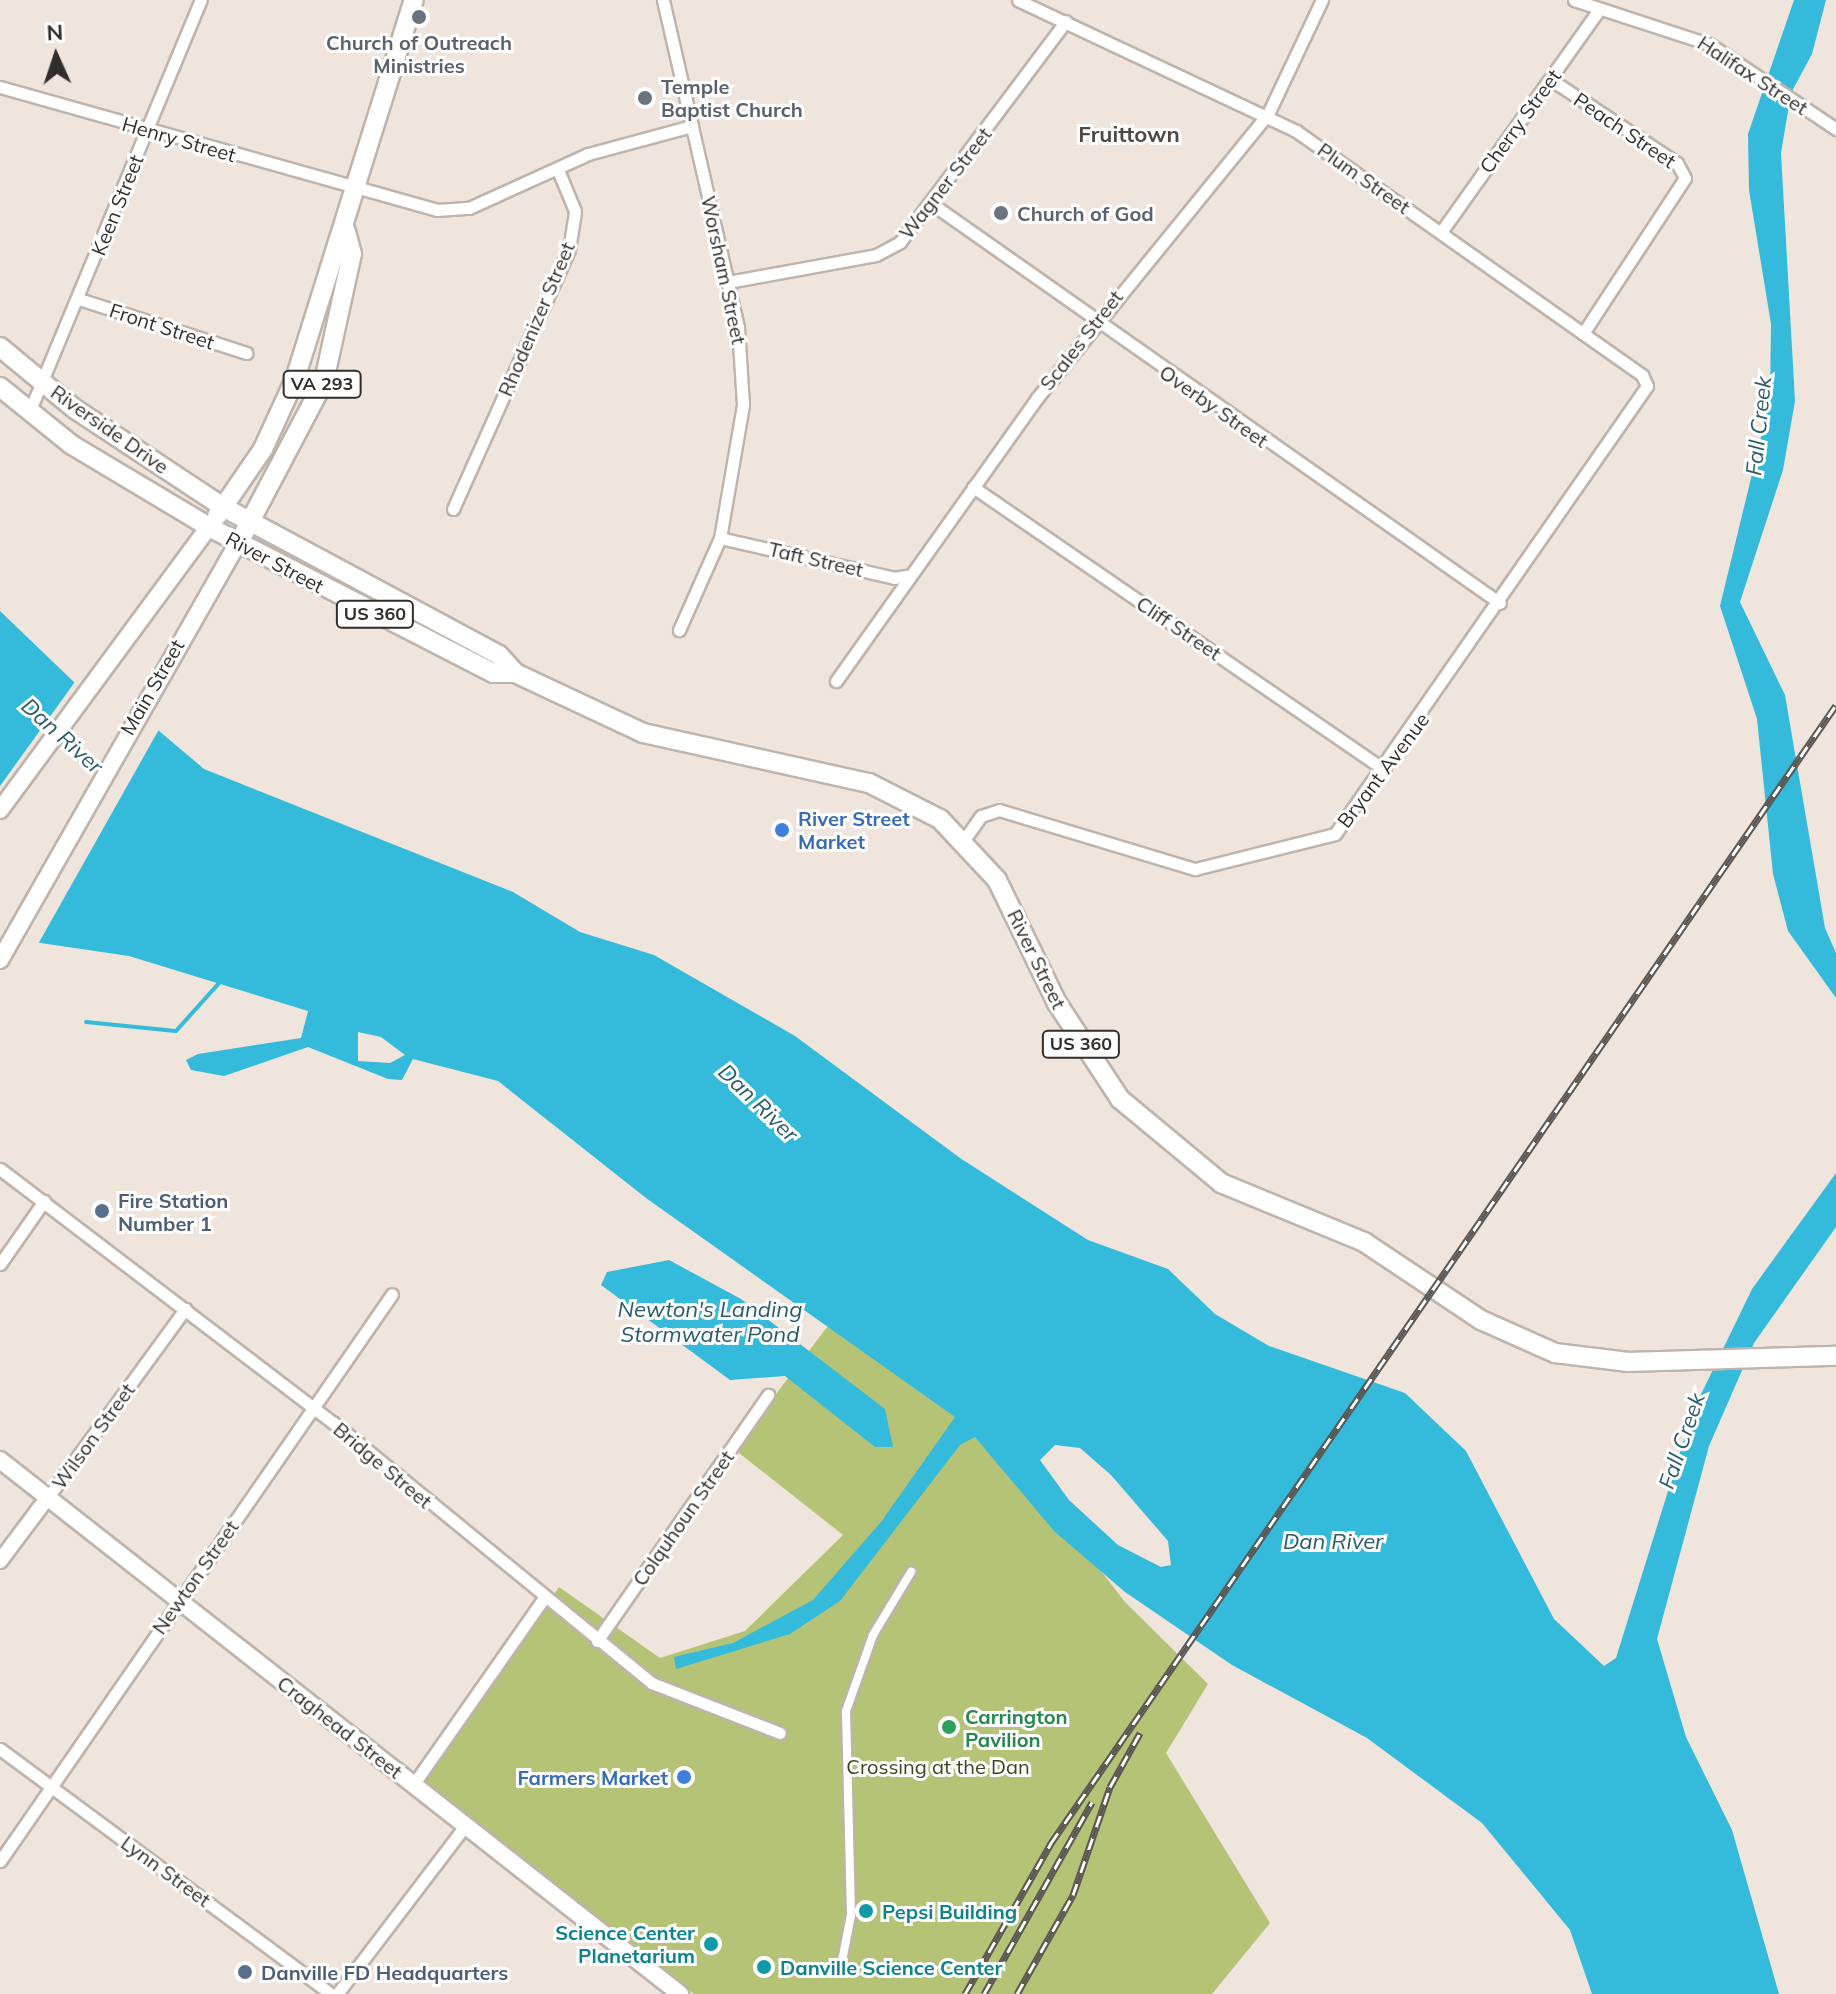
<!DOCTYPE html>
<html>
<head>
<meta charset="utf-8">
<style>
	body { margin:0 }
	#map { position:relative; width:1836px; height:1994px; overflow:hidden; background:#f0e5dd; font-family:Mulish,sans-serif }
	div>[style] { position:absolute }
	.green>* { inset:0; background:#b4c375 }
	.water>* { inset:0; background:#34badb }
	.pier>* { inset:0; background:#f0e5dd }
	.stream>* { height:4px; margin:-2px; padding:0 2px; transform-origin:2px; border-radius:2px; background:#34badb }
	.roads { filter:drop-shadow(2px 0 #beb4ac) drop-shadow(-2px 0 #beb4ac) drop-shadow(0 2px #beb4ac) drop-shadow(0 -2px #beb4ac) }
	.pedestrian>* { height:8px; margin:-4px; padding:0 4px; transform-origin:4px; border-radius:4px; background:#fff }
	.minor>* { height:11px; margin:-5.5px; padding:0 5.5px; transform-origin:5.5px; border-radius:5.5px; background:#fff }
	.tertiary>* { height:14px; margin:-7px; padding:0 7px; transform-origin:7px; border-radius:7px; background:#fff }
	.secondary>* { height:16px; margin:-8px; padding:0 8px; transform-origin:8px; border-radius:8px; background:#fff }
	.primary>* { height:18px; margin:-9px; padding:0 9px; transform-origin:9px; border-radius:9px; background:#fff }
	.rail>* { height:7px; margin-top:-3.5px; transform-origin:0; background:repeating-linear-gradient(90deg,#fff 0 12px,#5c5753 0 24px); box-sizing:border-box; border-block:2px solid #5c5753 }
	.dots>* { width:22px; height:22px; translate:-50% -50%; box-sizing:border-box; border:4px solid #fff; border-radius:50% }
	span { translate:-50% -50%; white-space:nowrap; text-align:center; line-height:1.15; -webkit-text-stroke:6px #fff; paint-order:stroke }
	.shield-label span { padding:2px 6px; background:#fff; border:2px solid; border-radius:6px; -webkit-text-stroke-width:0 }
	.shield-label { font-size:18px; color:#312d2a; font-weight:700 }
	.worship-label { font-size:20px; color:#5b616d; font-weight:700 }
	.left { translate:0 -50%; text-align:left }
	.street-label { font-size:20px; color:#312d2a }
	.shop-label { font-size:20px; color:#366cbe; font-weight:700 }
	.right { translate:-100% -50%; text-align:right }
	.service-label { font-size:20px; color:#4e5e75; font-weight:700 }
	.leisure-label { font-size:20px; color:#27864d; font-weight:700 }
	.park-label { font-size:20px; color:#3d441d }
	.culture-label { font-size:20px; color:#0d838f; font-weight:700 }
	.neighbourhood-label { font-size:22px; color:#504841; font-weight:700 }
	.water-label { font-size:22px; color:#285c6b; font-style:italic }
	.north { position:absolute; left:16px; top:16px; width:80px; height:80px; -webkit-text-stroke:6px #fff; paint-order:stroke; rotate:357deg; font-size:22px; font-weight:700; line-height:32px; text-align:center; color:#312d2a }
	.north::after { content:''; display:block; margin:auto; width:28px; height:36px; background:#312d2a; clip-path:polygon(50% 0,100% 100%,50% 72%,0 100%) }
</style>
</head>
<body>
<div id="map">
	<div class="green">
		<div style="clip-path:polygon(841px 1309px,1043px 1496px,1125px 1602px,1208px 1684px,1166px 1753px,1270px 1923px,1212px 1994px,694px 1994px,424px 1781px,559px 1587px,660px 1658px,745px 1631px,843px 1535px,734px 1449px)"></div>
	</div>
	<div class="water">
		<div style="clip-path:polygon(1794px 0,1826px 0,1812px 54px,1791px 93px,1781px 153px,1795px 401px,1783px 470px,1740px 602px,1785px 695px,1825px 928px,1836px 953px,1836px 998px,1788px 931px,1773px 874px,1757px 719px,1720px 606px,1770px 400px,1771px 324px,1749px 190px,1748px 134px)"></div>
		<div style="clip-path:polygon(evenodd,0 611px,75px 683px,125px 702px,204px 769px,513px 892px,580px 932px,654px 955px,795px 1036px,960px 1158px,1088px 1240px,1168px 1269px,1215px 1314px,1269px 1346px,1405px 1393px,1466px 1451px,1554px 1619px,1604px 1666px,1616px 1658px,1693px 1411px,1752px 1289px,1836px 1173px,1836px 1227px,1754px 1343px,1709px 1446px,1657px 1639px,1686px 1737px,1732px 1830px,1779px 1994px,1592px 1994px,1570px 1930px,1482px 1823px,1367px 1738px,1232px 1665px,1125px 1592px,1054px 1531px,975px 1437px,960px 1445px,840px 1601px,790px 1634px,676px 1669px,674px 1657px,733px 1643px,813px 1600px,881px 1522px,955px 1417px,646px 1198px,498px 1081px,413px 1059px,402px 1080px,388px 1079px,308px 1047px,224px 1076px,191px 1070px,186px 1060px,198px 1054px,301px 1038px,308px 1011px,129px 956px,0 937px,0 611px,358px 1032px,381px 1037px,405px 1055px,390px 1063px,358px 1061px,358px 1032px,0 611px,1055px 1445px,1080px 1448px,1111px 1475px,1168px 1541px,1171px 1565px,1161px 1567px,1118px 1545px,1069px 1500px,1040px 1460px,1055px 1445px)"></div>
		<div style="clip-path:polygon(669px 1260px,741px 1299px,885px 1409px,893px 1447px,875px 1447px,785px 1376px,730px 1380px,601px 1285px,607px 1272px)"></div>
	</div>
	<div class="pier">
		<div style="clip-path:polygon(77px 679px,127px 698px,162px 724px,37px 946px,0 941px,0 786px)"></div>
	</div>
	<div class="stream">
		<div style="left:86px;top:1022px;width:90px;rotate:5.7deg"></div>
		<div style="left:176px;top:1031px;width:67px;rotate:-48deg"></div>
	</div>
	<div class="roads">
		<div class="pedestrian">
			<div style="left:842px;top:1961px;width:47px;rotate:-78.9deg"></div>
			<div style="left:851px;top:1915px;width:204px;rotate:-91.4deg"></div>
			<div style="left:846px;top:1711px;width:81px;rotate:-70.4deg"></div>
			<div style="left:873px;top:1635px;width:74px;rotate:-58.9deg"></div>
		</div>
		<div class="minor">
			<div style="left:663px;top:0;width:335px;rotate:77.1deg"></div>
			<div style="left:738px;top:327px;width:78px;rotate:86.3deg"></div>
			<div style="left:743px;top:405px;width:135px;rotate:99.8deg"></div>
			<div style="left:720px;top:538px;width:101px;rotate:114deg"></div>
			<div style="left:1574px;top:0;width:142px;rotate:18.1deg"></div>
			<div style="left:1709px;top:44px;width:153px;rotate:33.8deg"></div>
			<div style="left:1550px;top:79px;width:152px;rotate:33.5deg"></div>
			<div style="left:1677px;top:163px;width:17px;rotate:62deg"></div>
			<div style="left:1685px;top:178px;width:186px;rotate:123.3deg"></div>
			<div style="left:0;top:87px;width:454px;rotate:15.7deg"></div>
			<div style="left:437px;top:210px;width:32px;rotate:-4deg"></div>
			<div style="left:469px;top:208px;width:131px;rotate:-24.4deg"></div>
			<div style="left:588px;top:154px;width:108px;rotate:-15.1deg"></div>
			<div style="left:932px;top:204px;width:694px;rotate:35.09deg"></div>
			<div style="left:1441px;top:232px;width:272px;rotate:-54.6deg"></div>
			<div style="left:728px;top:282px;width:150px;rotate:-10.3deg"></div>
			<div style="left:876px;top:255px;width:27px;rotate:-28deg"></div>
			<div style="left:900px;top:242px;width:276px;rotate:-53.1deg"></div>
			<div style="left:79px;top:299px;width:176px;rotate:17.9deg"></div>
			<div style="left:30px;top:410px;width:444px;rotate:-67.4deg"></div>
			<div style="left:973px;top:487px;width:500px;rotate:34.5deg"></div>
			<div style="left:453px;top:509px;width:284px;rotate:-65.9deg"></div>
			<div style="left:569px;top:250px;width:39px;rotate:-81deg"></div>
			<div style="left:575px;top:211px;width:44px;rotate:-112.5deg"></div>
			<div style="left:720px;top:538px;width:179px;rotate:12.9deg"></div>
			<div style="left:894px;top:578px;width:17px;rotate:-10deg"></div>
			<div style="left:836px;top:681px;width:347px;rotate:-54.6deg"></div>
			<div style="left:1037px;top:398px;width:366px;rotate:-50.9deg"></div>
			<div style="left:1268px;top:114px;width:126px;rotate:-64.7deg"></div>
			<div style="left:964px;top:840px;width:29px;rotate:-55deg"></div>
			<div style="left:981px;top:816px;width:19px;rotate:-18deg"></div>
			<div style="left:999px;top:810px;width:205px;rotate:16.8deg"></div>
			<div style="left:1195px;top:869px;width:144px;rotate:-14deg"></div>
			<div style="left:1335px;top:834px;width:546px;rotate:-55.15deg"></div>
			<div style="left:1647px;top:386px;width:12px;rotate:-114deg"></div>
			<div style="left:1642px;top:375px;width:423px;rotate:-144.8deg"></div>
			<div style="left:1296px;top:131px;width:307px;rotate:-154.8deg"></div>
			<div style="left:0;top:1169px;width:420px;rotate:37.3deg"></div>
			<div style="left:334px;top:1423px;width:411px;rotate:39.3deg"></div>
			<div style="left:652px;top:1683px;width:137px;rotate:21.3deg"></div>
			<div style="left:0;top:1264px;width:77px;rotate:-55.1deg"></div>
			<div style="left:48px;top:1497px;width:233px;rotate:-53.9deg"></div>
			<div style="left:597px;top:1641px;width:300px;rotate:-55.2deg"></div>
			<div style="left:0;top:1749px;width:412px;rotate:36.5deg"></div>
			<div style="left:413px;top:1785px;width:228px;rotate:-55deg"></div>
			<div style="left:0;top:1861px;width:689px;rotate:-55.34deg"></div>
			<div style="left:337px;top:1994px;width:211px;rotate:-52.7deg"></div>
		</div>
		<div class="tertiary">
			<div style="left:0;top:1561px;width:80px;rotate:-53.1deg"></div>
		</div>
		<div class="secondary">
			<div style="left:0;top:810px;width:352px;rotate:-53.6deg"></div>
			<div style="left:0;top:960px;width:480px;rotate:-60.3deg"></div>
			<div style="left:0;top:1460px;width:865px;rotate:38.14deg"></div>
		</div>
		<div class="primary">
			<div style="left:0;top:347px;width:97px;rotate:39.6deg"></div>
			<div style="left:75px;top:409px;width:178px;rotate:33.5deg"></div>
			<div style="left:223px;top:507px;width:313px;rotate:28.2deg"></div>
			<div style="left:499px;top:655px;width:24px;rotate:48deg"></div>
			<div style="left:515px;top:673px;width:141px;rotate:25.1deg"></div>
			<div style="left:643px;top:733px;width:231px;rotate:12.5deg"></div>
			<div style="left:869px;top:783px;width:80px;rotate:26.9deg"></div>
			<div style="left:940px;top:819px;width:83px;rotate:46.9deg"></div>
			<div style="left:997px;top:880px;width:137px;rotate:64deg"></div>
			<div style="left:1057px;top:1003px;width:115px;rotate:56.7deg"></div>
			<div style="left:1120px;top:1099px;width:131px;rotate:39.7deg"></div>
			<div style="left:1221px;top:1183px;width:155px;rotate:22.4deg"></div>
			<div style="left:1364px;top:1242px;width:141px;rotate:33.7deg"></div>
			<div style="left:1481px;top:1320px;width:81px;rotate:24deg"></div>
			<div style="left:1555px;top:1353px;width:74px;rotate:7deg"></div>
			<div style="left:1628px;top:1362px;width:208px;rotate:-1.7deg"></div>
			<div style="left:0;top:387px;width:92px;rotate:38.9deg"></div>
			<div style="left:72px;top:445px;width:160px;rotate:30.9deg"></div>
			<div style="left:209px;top:527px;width:319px;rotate:27.2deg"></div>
			<div style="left:493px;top:673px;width:22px"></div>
			<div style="left:217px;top:516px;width:81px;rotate:-55.5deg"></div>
			<div style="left:263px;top:449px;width:77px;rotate:-65.4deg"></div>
			<div style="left:295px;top:379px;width:397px;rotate:-72.6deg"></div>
			<div style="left:244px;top:533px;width:172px;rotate:-62.2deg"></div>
			<div style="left:324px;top:381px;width:130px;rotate:-77.6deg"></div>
			<div style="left:352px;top:254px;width:24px;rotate:-105deg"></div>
		</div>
	</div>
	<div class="rail">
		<div style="left:965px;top:1994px;width:174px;rotate:-60.3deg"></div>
		<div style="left:1051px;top:1843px;width:1382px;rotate:-55.4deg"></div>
		<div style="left:984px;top:1994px;width:220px;rotate:-60.6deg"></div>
		<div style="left:1017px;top:1994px;width:114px;rotate:-60.5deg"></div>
		<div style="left:1073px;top:1895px;width:114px;rotate:-71.1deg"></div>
		<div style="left:1110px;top:1787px;width:62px;rotate:-60.9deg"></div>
	</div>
	<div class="dots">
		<div style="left:419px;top:17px;background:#6b7280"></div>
		<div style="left:645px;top:98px;background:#6b7280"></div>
		<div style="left:1001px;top:213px;background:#6b7280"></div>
		<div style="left:782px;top:830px;background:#3f7fe0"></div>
		<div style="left:102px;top:1211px;background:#5c6f8a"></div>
		<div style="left:949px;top:1727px;background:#2e9e5b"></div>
		<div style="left:684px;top:1777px;background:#3f7fe0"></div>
		<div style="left:866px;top:1911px;background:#0f9aa8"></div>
		<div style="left:711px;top:1944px;background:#0f9aa8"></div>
		<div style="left:764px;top:1967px;background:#0f9aa8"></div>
		<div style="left:245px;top:1972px;background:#5c6f8a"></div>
	</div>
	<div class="shield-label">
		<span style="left:322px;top:384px">VA 293</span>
		<span style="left:375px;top:614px">US 360</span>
		<span style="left:1081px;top:1044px">US 360</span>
	</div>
	<div class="worship-label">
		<span style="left:419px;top:54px">Church of Outreach<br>Ministries</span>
		<span class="left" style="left:661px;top:98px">Temple<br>Baptist Church</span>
		<span class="left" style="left:1017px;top:213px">Church of God</span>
	</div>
	<div class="street-label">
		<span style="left:1753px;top:75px;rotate:33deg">Halifax Street</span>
		<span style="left:1520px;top:121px;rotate:-54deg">Cherry Street</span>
		<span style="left:1625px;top:130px;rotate:34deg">Peach Street</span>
		<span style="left:179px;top:139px;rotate:16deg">Henry Street</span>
		<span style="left:1364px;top:178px;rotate:35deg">Plum Street</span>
		<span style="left:945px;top:183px;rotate:-52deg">Wagner Street</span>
		<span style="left:117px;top:205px;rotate:-68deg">Keen Street</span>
		<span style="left:724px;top:270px;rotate:78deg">Worsham Street</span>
		<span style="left:536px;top:319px;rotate:-67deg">Rhodenizer Street</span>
		<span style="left:162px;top:326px;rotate:18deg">Front Street</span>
		<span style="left:1081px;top:340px;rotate:-52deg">Scales Street</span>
		<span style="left:1214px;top:406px;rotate:35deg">Overby Street</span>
		<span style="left:110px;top:429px;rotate:35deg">Riverside Drive</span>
		<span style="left:816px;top:559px;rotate:13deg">Taft Street</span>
		<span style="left:275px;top:562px;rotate:28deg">River Street</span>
		<span style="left:1179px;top:628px;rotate:34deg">Cliff Street</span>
		<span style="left:152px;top:687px;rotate:-60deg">Main Street</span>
		<span style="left:1383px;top:770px;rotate:-53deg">Bryant Avenue</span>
		<span style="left:1037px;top:959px;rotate:64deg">River Street</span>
		<span style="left:93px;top:1436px;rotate:-54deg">Wilson Street</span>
		<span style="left:383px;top:1465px;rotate:40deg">Bridge Street</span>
		<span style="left:683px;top:1518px;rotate:-55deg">Colquhoun Street</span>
		<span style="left:195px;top:1577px;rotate:-55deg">Newton Street</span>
		<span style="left:340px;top:1727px;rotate:38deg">Craghead Street</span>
		<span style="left:166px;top:1871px;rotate:36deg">Lynn Street</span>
	</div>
	<div class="shop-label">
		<span class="left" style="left:798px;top:830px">River Street<br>Market</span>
		<span class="right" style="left:668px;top:1777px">Farmers Market</span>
	</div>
	<div class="service-label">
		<span class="left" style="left:118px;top:1212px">Fire Station<br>Number 1</span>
		<span class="left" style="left:261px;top:1972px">Danville FD Headquarters</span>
	</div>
	<div class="leisure-label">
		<span class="left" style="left:965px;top:1728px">Carrington<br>Pavilion</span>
	</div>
	<div class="park-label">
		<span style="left:938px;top:1766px">Crossing at the Dan</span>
	</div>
	<div class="culture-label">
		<span class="left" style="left:882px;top:1911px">Pepsi Building</span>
		<span class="right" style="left:695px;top:1944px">Science Center<br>Planetarium</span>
		<span class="left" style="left:780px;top:1967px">Danville Science Center</span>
	</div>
	<div class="neighbourhood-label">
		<span style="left:1129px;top:135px">Fruittown</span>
	</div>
	<div class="water-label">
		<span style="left:1759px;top:426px;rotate:-84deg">Fall Creek</span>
		<span style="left:62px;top:736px;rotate:42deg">Dan River</span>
		<span style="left:758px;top:1103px;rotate:44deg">Dan River</span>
		<span style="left:710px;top:1322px">Newton's Landing<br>Stormwater Pond</span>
		<span style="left:1682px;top:1441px;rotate:-71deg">Fall Creek</span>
		<span style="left:1333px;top:1542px">Dan River</span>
	</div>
	<div class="north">N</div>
</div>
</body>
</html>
